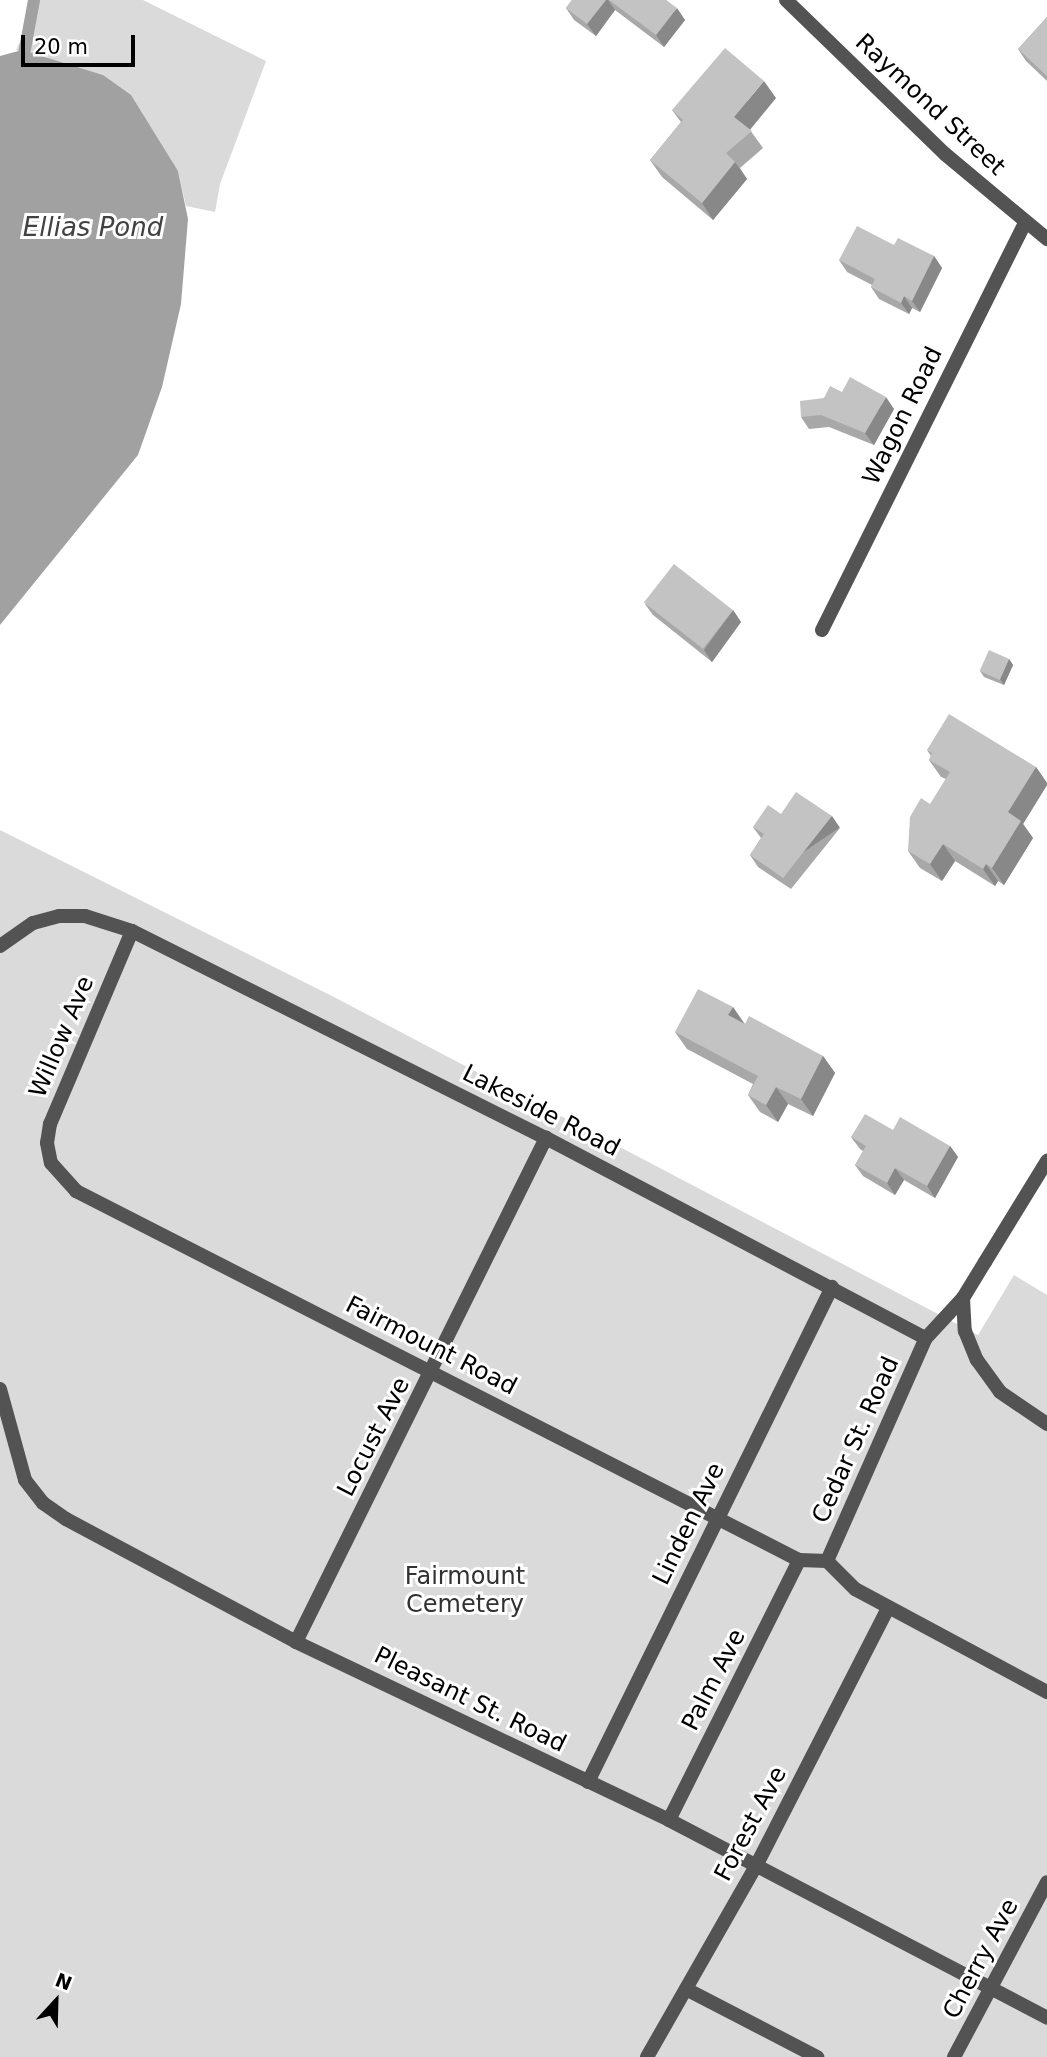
<!DOCTYPE html>
<html>
<head>
<meta charset="utf-8">
<style>
	body { margin:0 }
	#map { position:relative; width:1047px; height:2057px; overflow:hidden; background:#fff; font-family:"DejaVu Sans",sans-serif }
	div>[style] { position:absolute }
	.green>* { inset:0; background:#dadada }
	.water>* { inset:0; background:#a1a1a1 }
	.stream>* { height:12px; margin:-6px; padding:0 6px; transform-origin:6px; border-radius:6px; background:#a1a1a1 }
	.lane>* { height:14px; margin:-7px; padding:0 7px; transform-origin:7px; border-radius:7px; background:#535353 }
	.street>* { height:14px; margin:-7px; padding:0 7px; transform-origin:7px; border-radius:7px; background:#535353 }
	.wall>* { inset:0; background:#a8a8a8 }
	.shaded-wall>* { inset:0; background:#888; transform-origin:0 0 }
	.building>* { inset:0; background:#c3c3c3; transform-origin:0 0 }
	span { translate:-50% -50%; white-space:nowrap; text-align:center; line-height:1.15; -webkit-text-stroke:6px #fff; paint-order:stroke }
	.street-label { font-size:24px; color:#000 }
	.park-label { font-size:24px; color:#313131 }
	.water-label { font-size:26px; color:#424242; font-style:italic }
	.north { position:absolute; left:21px; top:1966px; width:70px; height:70px; -webkit-text-stroke:5px #fff; paint-order:stroke; rotate:22deg; font-size:19px; font-weight:700; line-height:28px; text-align:center; color:#000 }
	.north::after { content:''; display:block; margin:auto; width:24px; height:32px; background:#000; clip-path:polygon(50% 0,100% 100%,50% 72%,0 100%) }
	.scale { position:absolute; left:21px; top:35px; width:114px; height:32px; box-sizing:border-box; border:4px solid #000; border-top:0; padding-left:9px; font-size:21px; line-height:24px; white-space:nowrap; color:#000; -webkit-text-stroke:5px #fff; paint-order:stroke }
</style>
</head>
<body>
<div id="map">
	<div class="green">
		<div style="clip-path:polygon(40px 0,143px 0,266px 61px,220px 184px,215px 212px,186px 206px,178px 171px,103px 75px,16px 50px)"></div>
		<div style="clip-path:polygon(0 830px,332px 996px,978px 1335px,1014px 1275px,1047px 1295px,1047px 2057px,0 2057px)"></div>
	</div>
	<div class="water">
		<div style="clip-path:polygon(22px 50px,103px 75px,131px 95px,178px 171px,188px 219px,181px 304px,162px 387px,138px 455px,0 625px,0 56px)"></div>
	</div>
	<div class="stream">
		<div style="left:22px;top:65px;width:66px;rotate:-79.5deg"></div>
	</div>
	<div class="lane">
		<div style="left:132px;top:931px;width:210px;rotate:113deg"></div>
		<div style="left:50px;top:1124px;width:19px;rotate:99deg"></div>
		<div style="left:47px;top:1143px;width:20px;rotate:79deg"></div>
		<div style="left:51px;top:1163px;width:38px;rotate:48deg"></div>
		<div style="left:76px;top:1191px;width:812px;rotate:27.04deg"></div>
		<div style="left:799px;top:1560px;width:28px;rotate:2deg"></div>
		<div style="left:827px;top:1561px;width:40px;rotate:45deg"></div>
		<div style="left:855px;top:1589px;width:218px;rotate:28.2deg"></div>
		<div style="left:0;top:946px;width:40px;rotate:-34.9deg"></div>
		<div style="left:33px;top:923px;width:27px;rotate:-15deg"></div>
		<div style="left:59px;top:916px;width:26px"></div>
		<div style="left:85px;top:916px;width:49px;rotate:17.7deg"></div>
		<div style="left:132px;top:931px;width:463px;rotate:26.6deg"></div>
		<div style="left:546px;top:1138px;width:429px;rotate:27.8deg"></div>
		<div style="left:963px;top:1298px;width:33px;rotate:87deg"></div>
		<div style="left:965px;top:1331px;width:31px;rotate:68deg"></div>
		<div style="left:977px;top:1360px;width:39px;rotate:54deg"></div>
		<div style="left:1000px;top:1392px;width:57px;rotate:34.2deg"></div>
		<div style="left:0;top:1389px;width:94px;rotate:74.6deg"></div>
		<div style="left:25px;top:1480px;width:29px;rotate:52deg"></div>
		<div style="left:43px;top:1503px;width:28px;rotate:35deg"></div>
		<div style="left:66px;top:1519px;width:261px;rotate:28.1deg"></div>
		<div style="left:296px;top:1642px;width:413px;rotate:25.5deg"></div>
		<div style="left:669px;top:1820px;width:427px;rotate:27.6deg"></div>
		<div style="left:827px;top:1561px;width:244px;rotate:-66.1deg"></div>
		<div style="left:926px;top:1338px;width:54px;rotate:-47.2deg"></div>
		<div style="left:963px;top:1298px;width:42px;rotate:-58.6deg"></div>
		<div style="left:296px;top:1642px;width:563px;rotate:-63.62deg"></div>
		<div style="left:588px;top:1782px;width:552px;rotate:-63.76deg"></div>
		<div style="left:669px;top:1820px;width:291px;rotate:-63.4deg"></div>
		<div style="left:686px;top:1989px;width:148px;rotate:27.4deg"></div>
		<div style="left:647px;top:2057px;width:220px;rotate:-60.3deg"></div>
		<div style="left:756px;top:1866px;width:290px;rotate:-62.9deg"></div>
		<div style="left:954px;top:2057px;width:198px;rotate:-62deg"></div>
	</div>
	<div class="street">
		<div style="left:786px;top:0;width:221px;rotate:44.1deg"></div>
		<div style="left:945px;top:154px;width:133px;rotate:39.8deg"></div>
		<div style="left:822px;top:630px;width:455px;rotate:-63.5deg"></div>
		<div style="left:985px;top:1262px;width:119px;rotate:-58.5deg"></div>
	</div>
	<div class="wall">
		<div style="clip-path:polygon(572px 0,666px 0,685px 20px,664px 47px,615px 10px,596px 36px,574px 20px,566px 8px)"></div>
		<div style="clip-path:polygon(1047px 17px,1047px 81px,1026px 61px,1018px 49px)"></div>
		<div style="clip-path:polygon(776px 98px,750px 130px,763px 148px,740px 168px,747px 179px,713px 220px,662px 177px,650px 160px,681px 122px,672px 110px)"></div>
		<div style="clip-path:polygon(894px 245px,934px 256px,942px 268px,920px 312px,912px 308px,909px 314px,879px 299px,871px 287px,872px 285px,847px 272px,839px 260px)"></div>
		<div style="clip-path:polygon(842px 392px,894px 409px,874px 445px,829px 427px,809px 429px,801px 417px,824px 398px)"></div>
		<div style="clip-path:polygon(645px 604px,733px 610px,741px 622px,712px 662px,653px 615px)"></div>
		<div style="clip-path:polygon(1009px 659px,1013px 665px,1004px 685px,984px 677px,980px 671px)"></div>
		<div style="clip-path:polygon(927px 750px,1036px 767px,1047px 783px,1047px 785px,1023px 824px,1033px 838px,1004px 885px,998px 881px,995px 886px,955px 861px,942px 881px,920px 868px,908px 851px,946px 779px,941px 777px,929px 760px,931px 756px)"></div>
		<div style="clip-path:polygon(781px 814px,840px 828px,791px 889px,758px 867px,750px 855px,761px 838px,753px 827px)"></div>
		<div style="clip-path:polygon(733px 1007px,745px 1024px,823px 1056px,835px 1073px,813px 1116px,788px 1104px,778px 1122px,760px 1112px,748px 1095px,753px 1084px,687px 1049px,675px 1032px)"></div>
		<div style="clip-path:polygon(893px 1130px,950px 1146px,958px 1157px,935px 1198px,904px 1180px,895px 1195px,863px 1176px,855px 1165px,863px 1151px,860px 1149px,851px 1137px)"></div>
	</div>
	<div class="shaded-wall">
		<div style="clip-path:polygon(606px 0,608px 0,615px 10px,596px 36px,587px 24px)"></div>
		<div style="clip-path:polygon(677px 8px,685px 20px,664px 47px,656px 35px)"></div>
		<div style="clip-path:polygon(764px 81px,776px 98px,746px 134px,734px 117px)"></div>
		<div style="clip-path:polygon(735px 162px,747px 179px,713px 220px,702px 203px)"></div>
		<div style="clip-path:polygon(934px 256px,942px 268px,920px 312px,912px 301px)"></div>
		<div style="clip-path:polygon(904px 296px,912px 308px,909px 314px,901px 303px)"></div>
		<div style="clip-path:polygon(886px 397px,894px 409px,874px 445px,865px 433px)"></div>
		<div style="clip-path:polygon(733px 610px,741px 622px,712px 662px,704px 650px)"></div>
		<div style="clip-path:polygon(1009px 659px,1013px 665px,1004px 685px,1000px 679px)"></div>
		<div style="clip-path:polygon(1036px 767px,1047px 783px,1047px 785px,1023px 824px,1033px 838px,1004px 885px,992px 868px,1008px 812px)"></div>
		<div style="left:832px;top:816px;width:14px;height:79px;rotate:56deg"></div>
		<div style="clip-path:polygon(943px 844px,955px 861px,942px 881px,930px 864px)"></div>
		<div style="clip-path:polygon(986px 864px,998px 881px,995px 886px,983px 869px)"></div>
		<div style="clip-path:polygon(733px 1007px,744px 1024px,728px 1015px)"></div>
		<div style="clip-path:polygon(823px 1056px,835px 1073px,813px 1116px,801px 1099px)"></div>
		<div style="clip-path:polygon(776px 1087px,788px 1104px,778px 1122px,766px 1105px)"></div>
		<div style="clip-path:polygon(950px 1146px,958px 1157px,935px 1198px,927px 1186px)"></div>
		<div style="clip-path:polygon(895px 1168px,904px 1180px,895px 1195px,887px 1183px)"></div>
	</div>
	<div class="building">
		<div style="clip-path:polygon(572px 0,606px 0,587px 24px,566px 8px)"></div>
		<div style="clip-path:polygon(609px 0,666px 0,677px 8px,656px 35px)"></div>
		<div style="clip-path:polygon(1047px 17px,1047px 76px,1018px 49px)"></div>
		<div style="clip-path:polygon(725px 48px,764px 81px,734px 117px,752px 131px,726px 153px,735px 162px,702px 203px,650px 160px,683px 120px,672px 110px)"></div>
		<div style="clip-path:polygon(857px 226px,894px 245px,898px 238px,934px 256px,912px 301px,904px 296px,901px 303px,871px 287px,875px 279px,839px 260px)"></div>
		<div style="clip-path:polygon(850px 377px,886px 397px,865px 433px,821px 415px,801px 417px,800px 401px,824px 398px,830px 386px,842px 392px)"></div>
		<div style="left:674px;top:564px;width:75px;height:49px;rotate:38deg"></div>
		<div style="left:989px;top:650px;width:22px;height:23px;rotate:24deg"></div>
		<div style="clip-path:polygon(949px 714px,1036px 767px,1008px 812px,1021px 821px,992px 868px,986px 864px,983px 869px,943px 844px,930px 864px,908px 851px,910px 817px,921px 798px,930px 804px,950px 772px,929px 760px,932px 753px,927px 750px)"></div>
		<div style="clip-path:polygon(796px 792px,832px 816px,783px 878px,750px 855px,764px 834px,753px 827px,768px 805px,781px 814px)"></div>
		<div style="clip-path:polygon(698px 989px,733px 1007px,728px 1015px,745px 1024px,749px 1016px,823px 1056px,801px 1099px,776px 1087px,766px 1105px,748px 1095px,758px 1076px,675px 1032px)"></div>
		<div style="clip-path:polygon(865px 1114px,893px 1130px,900px 1117px,950px 1146px,927px 1186px,895px 1168px,887px 1183px,855px 1165px,866px 1146px,851px 1137px)"></div>
	</div>
	<div class="street-label">
		<span style="left:930px;top:105px;rotate:43deg">Raymond Street</span>
		<span style="left:903px;top:416px;rotate:-64deg">Wagon Road</span>
		<span style="left:62px;top:1037px;rotate:-67deg">Willow Ave</span>
		<span style="left:541px;top:1111px;rotate:27deg">Lakeside Road</span>
		<span style="left:431px;top:1346px;rotate:27deg">Fairmount Road</span>
		<span style="left:374px;top:1437px;rotate:-63deg">Locust Ave</span>
		<span style="left:856px;top:1440px;rotate:-66deg">Cedar St. Road</span>
		<span style="left:689px;top:1524px;rotate:-64deg">Linden Ave</span>
		<span style="left:714px;top:1680px;rotate:-63deg">Palm Ave</span>
		<span style="left:470px;top:1700px;rotate:26deg">Pleasant St. Road</span>
		<span style="left:751px;top:1824px;rotate:-62deg">Forest Ave</span>
		<span style="left:981px;top:1959px;rotate:-62deg">Cherry Ave</span>
	</div>
	<div class="park-label">
		<span style="left:465px;top:1591px">Fairmount<br>Cemetery</span>
	</div>
	<div class="water-label">
		<span style="left:93px;top:228px">Ellias Pond</span>
	</div>
	<div class="north">N</div>
	<div class="scale">20 m</div>
</div>
</body>
</html>
